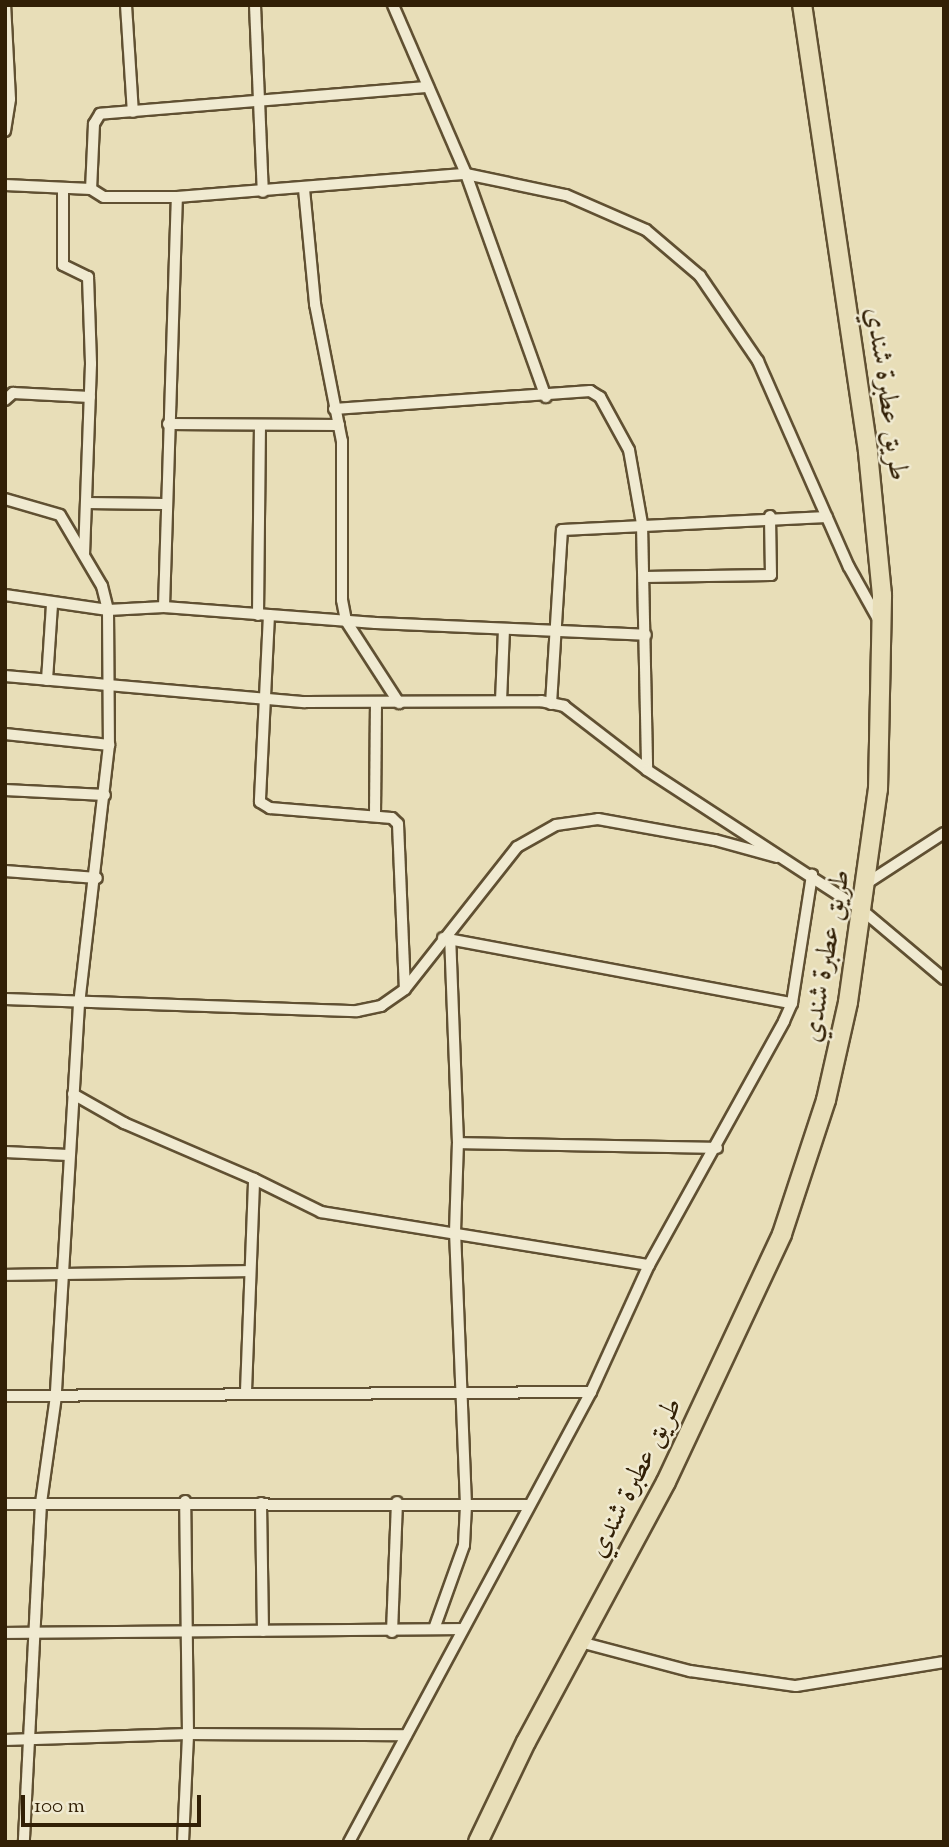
<!DOCTYPE html>
<html>
<head>
<meta charset="utf-8">
<style>
	body { margin:0 }
	#map { position:relative; width:949px; height:1847px; overflow:hidden; background:#e8deb8; font-family:"Sorts Mill Goudy",Amiri,serif }
	div>[style] { position:absolute }
	.roads { filter:drop-shadow(2px 0 #605032) drop-shadow(-2px 0 #605032) drop-shadow(0 2px #605032) drop-shadow(0 -2px #605032) }
	.minor>* { height:10px; margin:-5px; padding:0 5px; transform-origin:5px; border-radius:5px; background:#f0ead1 }
	.trunk>* { height:18px; margin:-9px; padding:0 9px; transform-origin:9px; border-radius:9px; background:#e8deb8 }
	span { translate:-50% -50%; white-space:nowrap; text-align:center; line-height:1.15; -webkit-text-stroke:5px #f0ead1; paint-order:stroke }
	.street-label { font-size:28px; color:#322006 }
	.frame { position:absolute; inset:0; border:7px solid #322006; pointer-events:none }
	.scale { position:absolute; left:21px; top:1795px; width:180px; height:32px; box-sizing:border-box; border:4px solid #322006; border-top:0; padding-left:9px; font-size:21px; line-height:24px; white-space:nowrap; color:#322006; -webkit-text-stroke:5px #f0ead1; paint-order:stroke }
</style>
</head>
<body>
<div id="map">
	<div class="roads">
		<div class="minor">
			<div style="left:126px;top:5px;width:107px;rotate:86.3deg"></div>
			<div style="left:255px;top:5px;width:187px;rotate:87.6deg"></div>
			<div style="left:393px;top:5px;width:184px;rotate:66.6deg"></div>
			<div style="left:466px;top:174px;width:237px;rotate:70.3deg"></div>
			<div style="left:426px;top:87px;width:327px;rotate:175.3deg"></div>
			<div style="left:100px;top:114px;width:12px;rotate:121deg"></div>
			<div style="left:94px;top:124px;width:65px;rotate:92.6deg"></div>
			<div style="left:91px;top:189px;width:15px;rotate:32deg"></div>
			<div style="left:104px;top:197px;width:73px"></div>
			<div style="left:177px;top:197px;width:290px;rotate:-4.6deg"></div>
			<div style="left:466px;top:174px;width:102px;rotate:11.9deg"></div>
			<div style="left:566px;top:195px;width:87px;rotate:23.6deg"></div>
			<div style="left:646px;top:230px;width:71px;rotate:40.4deg"></div>
			<div style="left:700px;top:276px;width:103px;rotate:55.7deg"></div>
			<div style="left:758px;top:361px;width:225px;rotate:66.2deg"></div>
			<div style="left:849px;top:567px;width:62px;rotate:60.9deg"></div>
			<div style="left:5px;top:131px;width:32px;rotate:-81deg"></div>
			<div style="left:10px;top:99px;width:94px;rotate:-93deg"></div>
			<div style="left:5px;top:185px;width:86px;rotate:2.7deg"></div>
			<div style="left:63px;top:189px;width:76px;rotate:90deg"></div>
			<div style="left:63px;top:265px;width:28px;rotate:26deg"></div>
			<div style="left:88px;top:277px;width:87px;rotate:88deg"></div>
			<div style="left:91px;top:364px;width:190px;rotate:92.1deg"></div>
			<div style="left:304px;top:189px;width:116px;rotate:84.5deg"></div>
			<div style="left:315px;top:304px;width:140px;rotate:78.9deg"></div>
			<div style="left:342px;top:441px;width:159px;rotate:90deg"></div>
			<div style="left:342px;top:600px;width:21px;rotate:79deg"></div>
			<div style="left:346px;top:621px;width:98px;rotate:57.1deg"></div>
			<div style="left:5px;top:400px;width:11px;rotate:-41deg"></div>
			<div style="left:13px;top:393px;width:77px;rotate:3deg"></div>
			<div style="left:334px;top:409px;width:257px;rotate:-4deg"></div>
			<div style="left:590px;top:391px;width:12px;rotate:31deg"></div>
			<div style="left:600px;top:397px;width:60px;rotate:61.3deg"></div>
			<div style="left:629px;top:450px;width:75px;rotate:80deg"></div>
			<div style="left:642px;top:524px;width:246px;rotate:88.8deg"></div>
			<div style="left:168px;top:424px;width:171px;rotate:0.3deg"></div>
			<div style="left:5px;top:499px;width:57px;rotate:16.2deg"></div>
			<div style="left:60px;top:515px;width:82px;rotate:59.4deg"></div>
			<div style="left:102px;top:586px;width:25px;rotate:76deg"></div>
			<div style="left:108px;top:610px;width:135px;rotate:89.6deg"></div>
			<div style="left:109px;top:745px;width:261px;rotate:96.6deg"></div>
			<div style="left:79px;top:1004px;width:393px;rotate:93.4deg"></div>
			<div style="left:56px;top:1396px;width:108px;rotate:98deg"></div>
			<div style="left:41px;top:1503px;width:339px;rotate:92.9deg"></div>
			<div style="left:86px;top:503px;width:78px;rotate:0.7deg"></div>
			<div style="left:644px;top:577px;width:127px;rotate:-0.9deg"></div>
			<div style="left:771px;top:575px;width:59px;rotate:-91deg"></div>
			<div style="left:5px;top:595px;width:104px;rotate:8.3deg"></div>
			<div style="left:108px;top:610px;width:56px;rotate:-3.1deg"></div>
			<div style="left:164px;top:607px;width:212px;rotate:4.3deg"></div>
			<div style="left:375px;top:623px;width:271px;rotate:2.5deg"></div>
			<div style="left:164px;top:607px;width:410px;rotate:-88.2deg"></div>
			<div style="left:258px;top:615px;width:190px;rotate:-89.4deg"></div>
			<div style="left:269px;top:615px;width:187px;rotate:92.8deg"></div>
			<div style="left:260px;top:802px;width:12px;rotate:31deg"></div>
			<div style="left:270px;top:808px;width:122px;rotate:4.7deg"></div>
			<div style="left:392px;top:818px;width:8px;rotate:45deg"></div>
			<div style="left:398px;top:824px;width:165px;rotate:87.6deg"></div>
			<div style="left:5px;top:676px;width:301px;rotate:5deg"></div>
			<div style="left:305px;top:702px;width:236px;rotate:-0.2deg"></div>
			<div style="left:541px;top:701px;width:24px;rotate:12deg"></div>
			<div style="left:564px;top:706px;width:105px;rotate:37.6deg"></div>
			<div style="left:647px;top:770px;width:257px;rotate:33.1deg"></div>
			<div style="left:862px;top:910px;width:107px;rotate:40.1deg"></div>
			<div style="left:47px;top:680px;width:75px;rotate:-86.2deg"></div>
			<div style="left:501px;top:701px;width:72px;rotate:-87.6deg"></div>
			<div style="left:551px;top:704px;width:174px;rotate:-86.4deg"></div>
			<div style="left:562px;top:530px;width:265px;rotate:-2.8deg"></div>
			<div style="left:5px;top:734px;width:105px;rotate:6deg"></div>
			<div style="left:5px;top:790px;width:100px;rotate:2.9deg"></div>
			<div style="left:375px;top:816px;width:114px;rotate:-89.5deg"></div>
			<div style="left:5px;top:871px;width:92px;rotate:4.4deg"></div>
			<div style="left:867px;top:883px;width:92px;rotate:-33deg"></div>
			<div style="left:443px;top:938px;width:355px;rotate:10.6deg"></div>
			<div style="left:5px;top:999px;width:352px;rotate:2deg"></div>
			<div style="left:357px;top:1011px;width:25px;rotate:-12deg"></div>
			<div style="left:381px;top:1006px;width:29px;rotate:-35deg"></div>
			<div style="left:405px;top:989px;width:181px;rotate:-51.7deg"></div>
			<div style="left:517px;top:847px;width:45px;rotate:-29.4deg"></div>
			<div style="left:556px;top:825px;width:42px;rotate:-8.1deg"></div>
			<div style="left:598px;top:819px;width:119px;rotate:10.2deg"></div>
			<div style="left:715px;top:840px;width:64px;rotate:15.3deg"></div>
			<div style="left:73px;top:1094px;width:59px;rotate:29.6deg"></div>
			<div style="left:124px;top:1123px;width:142px;rotate:23.3deg"></div>
			<div style="left:458px;top:1143px;width:259px;rotate:1.1deg"></div>
			<div style="left:5px;top:1152px;width:63px;rotate:2.7deg"></div>
			<div style="left:5px;top:1275px;width:244px;rotate:-0.9deg"></div>
			<div style="left:246px;top:1391px;width:212px;rotate:-87.8deg"></div>
			<div style="left:254px;top:1179px;width:75px;rotate:26.2deg"></div>
			<div style="left:321px;top:1212px;width:332px;rotate:9.2deg"></div>
			<div style="left:5px;top:1396px;width:586px;rotate:-0.39deg"></div>
			<div style="left:261px;top:1503px;width:128px;rotate:89.1deg"></div>
			<div style="left:5px;top:1504px;width:523px;rotate:0.11deg"></div>
			<div style="left:434px;top:1629px;width:89px;rotate:-70.3deg"></div>
			<div style="left:464px;top:1545px;width:40px;rotate:-87.1deg"></div>
			<div style="left:466px;top:1505px;width:273px;rotate:-92.3deg"></div>
			<div style="left:455px;top:1232px;width:89px;rotate:-88.1deg"></div>
			<div style="left:458px;top:1143px;width:204px;rotate:-92.2deg"></div>
			<div style="left:392px;top:1632px;width:130px;rotate:-87.8deg"></div>
			<div style="left:5px;top:1633px;width:457px;rotate:-0.5deg"></div>
			<div style="left:580px;top:1642px;width:114px;rotate:14.8deg"></div>
			<div style="left:690px;top:1671px;width:107px;rotate:8.1deg"></div>
			<div style="left:796px;top:1686px;width:150px;rotate:-9.2deg"></div>
			<div style="left:5px;top:1740px;width:183px;rotate:-1.9deg"></div>
			<div style="left:188px;top:1734px;width:218px;rotate:0.3deg"></div>
			<div style="left:183px;top:1842px;width:108px;rotate:-87.3deg"></div>
			<div style="left:188px;top:1734px;width:233px;rotate:-90.7deg"></div>
			<div style="left:349px;top:1842px;width:511px;rotate:-61.73deg"></div>
			<div style="left:591px;top:1392px;width:140px;rotate:-65.5deg"></div>
			<div style="left:649px;top:1265px;width:279px;rotate:-61deg"></div>
			<div style="left:784px;top:1021px;width:20px;rotate:-66deg"></div>
			<div style="left:792px;top:1003px;width:130px;rotate:-81.1deg"></div>
		</div>
		<div class="trunk">
			<div style="left:478px;top:1842px;width:111px;rotate:-64.4deg"></div>
			<div style="left:526px;top:1742px;width:295px;rotate:-61.7deg"></div>
			<div style="left:666px;top:1482px;width:274px;rotate:-64.9deg"></div>
			<div style="left:782px;top:1234px;width:141px;rotate:-71.8deg"></div>
			<div style="left:826px;top:1100px;width:100px;rotate:-77.3deg"></div>
			<div style="left:848px;top:1002px;width:215px;rotate:-82deg"></div>
			<div style="left:878px;top:789px;width:194px;rotate:-88.8deg"></div>
			<div style="left:882px;top:595px;width:145px;rotate:-95.6deg"></div>
			<div style="left:868px;top:451px;width:451px;rotate:-98.4deg"></div>
		</div>
	</div>
	<div class="street-label">
		<span style="left:886px;top:394px;rotate:82deg">طريق عطبرة شندي</span>
		<span style="left:827px;top:956px;rotate:-80deg">طريق عطبرة شندي</span>
		<span style="left:636px;top:1478px;rotate:-63deg">طريق عطبرة شندي</span>
	</div>
	<div class="frame"></div>
	<div class="scale">100 m</div>
</div>
</body>
</html>
